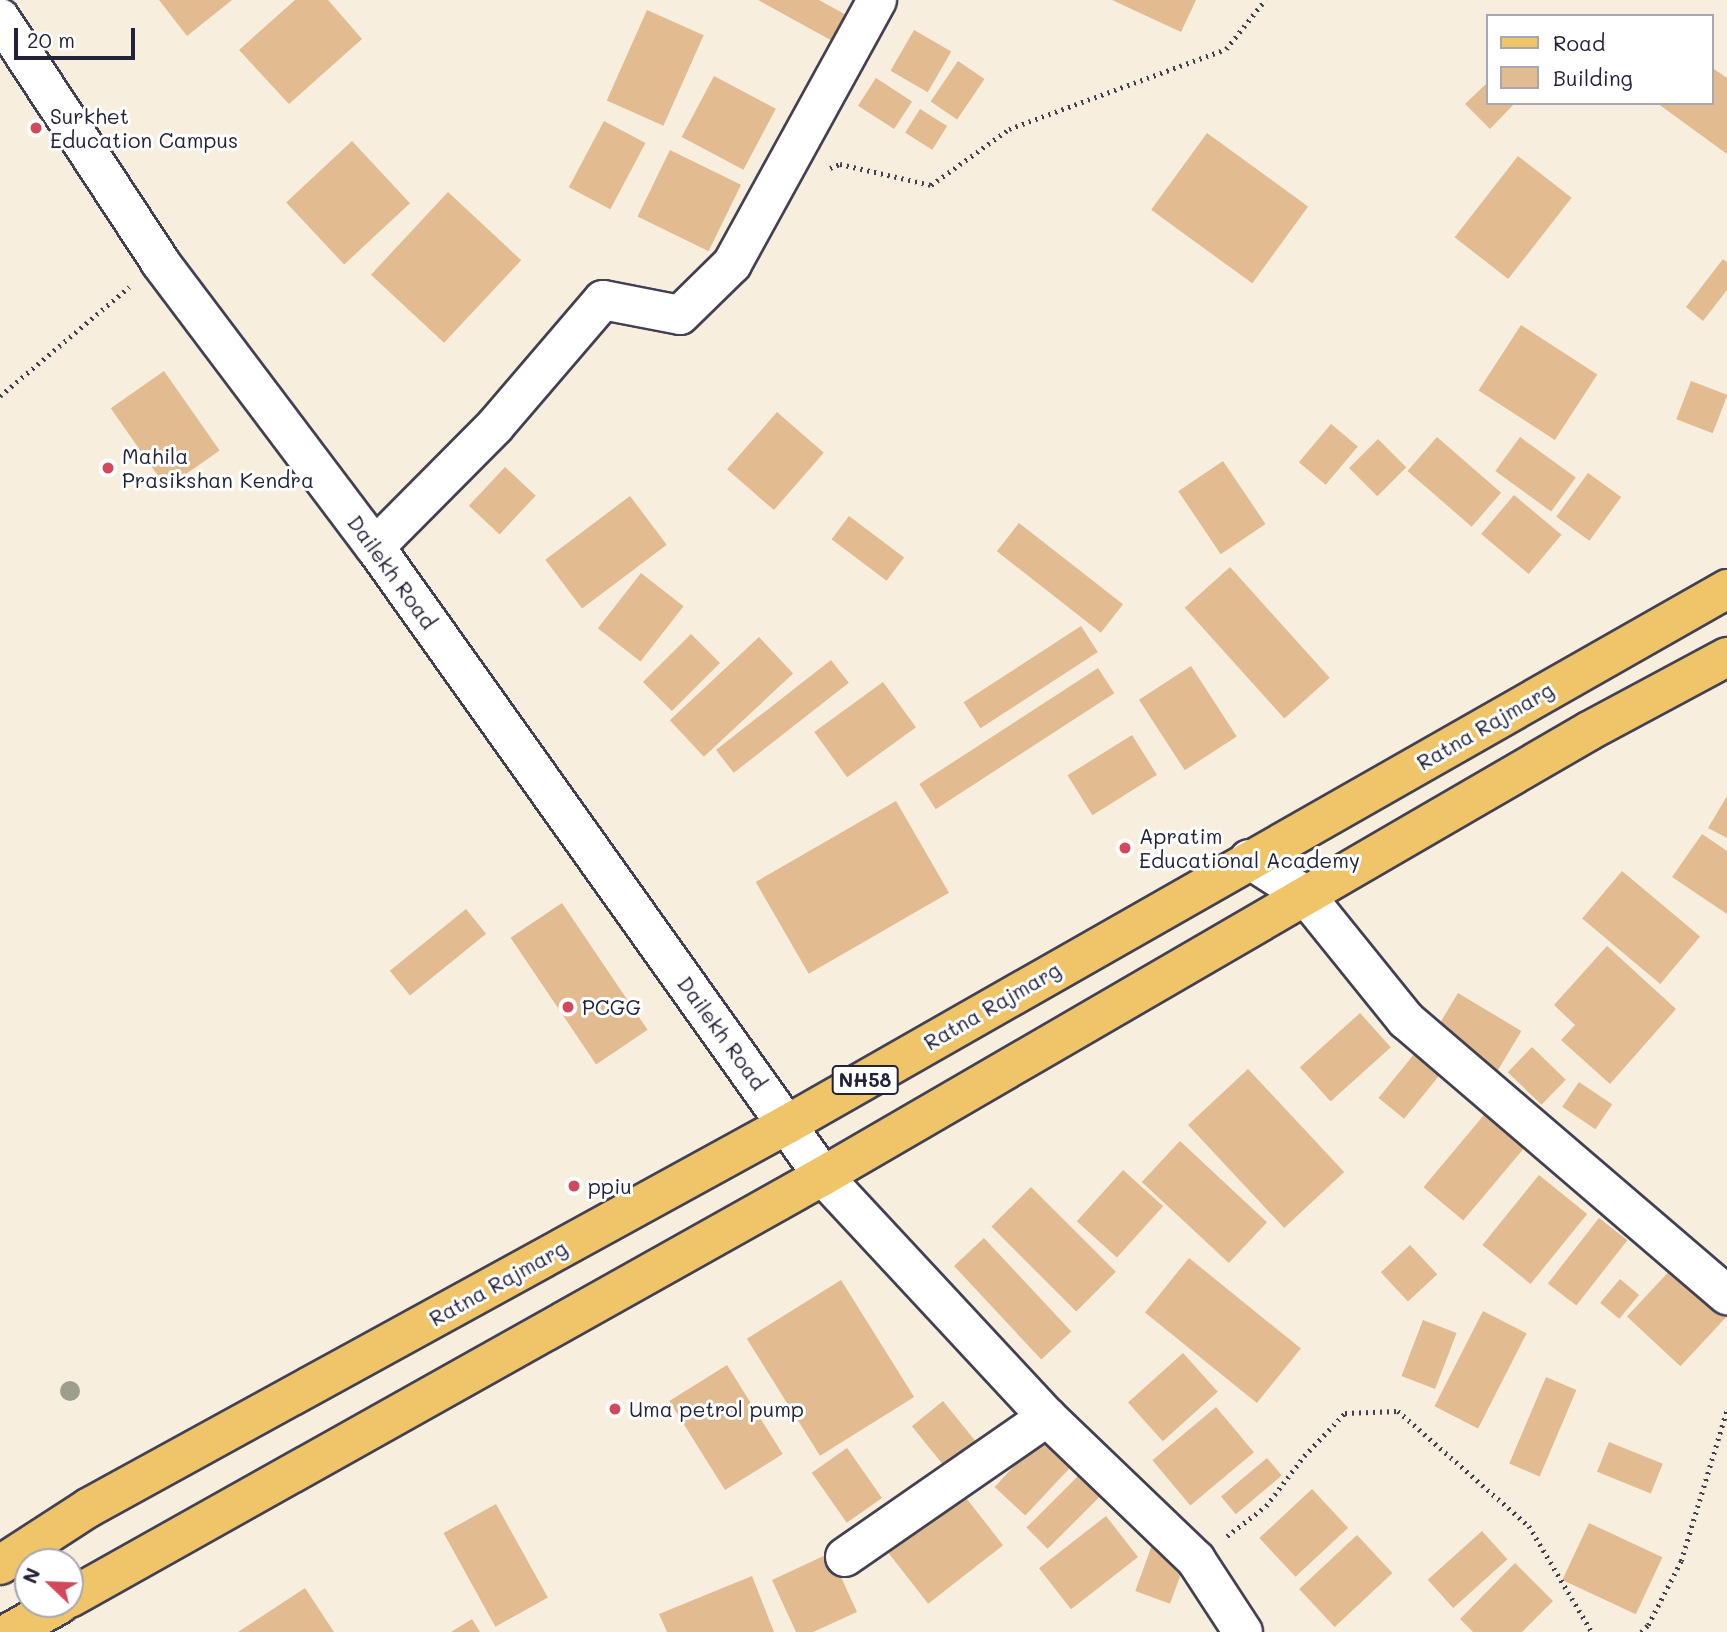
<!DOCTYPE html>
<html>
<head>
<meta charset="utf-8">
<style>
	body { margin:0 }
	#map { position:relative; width:1727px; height:1632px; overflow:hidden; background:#f8eedd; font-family:Mali,sans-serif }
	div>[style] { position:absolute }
	.building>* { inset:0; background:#e2bb90; transform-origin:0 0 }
	.path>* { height:4.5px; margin-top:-2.25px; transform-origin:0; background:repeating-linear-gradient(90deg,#424153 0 2px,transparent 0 7px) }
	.roads { filter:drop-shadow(2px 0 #424153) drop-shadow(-2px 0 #424153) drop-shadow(0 2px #424153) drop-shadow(0 -2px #424153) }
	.minor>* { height:38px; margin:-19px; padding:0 19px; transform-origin:19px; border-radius:19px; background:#fff }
	.primary>* { height:38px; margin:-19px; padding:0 19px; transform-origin:19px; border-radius:19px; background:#f0c469 }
	.trees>* { width:20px; height:20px; margin:-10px; border-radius:50%; background:#9e9e8d }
	.dots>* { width:19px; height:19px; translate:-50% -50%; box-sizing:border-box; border:4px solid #fff; border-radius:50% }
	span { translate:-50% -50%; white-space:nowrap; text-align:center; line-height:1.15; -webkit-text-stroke:6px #fff; paint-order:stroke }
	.shield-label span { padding:2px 5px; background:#fff; border:2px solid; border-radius:5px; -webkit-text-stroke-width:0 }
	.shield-label { font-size:19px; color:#22223b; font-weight:700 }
	.poi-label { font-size:21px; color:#22223b }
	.left { translate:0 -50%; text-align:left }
	.street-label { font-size:21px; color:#22223b }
	.legend { position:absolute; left:1486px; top:14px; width:228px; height:91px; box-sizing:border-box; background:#fff; border:2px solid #a7a7b1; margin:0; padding:9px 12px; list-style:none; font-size:21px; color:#22223b }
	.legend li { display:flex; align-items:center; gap:14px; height:35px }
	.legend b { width:35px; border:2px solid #a7a7b1 }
	.north { position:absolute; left:14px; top:1548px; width:70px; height:70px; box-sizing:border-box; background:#fff; border:2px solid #a7a7b1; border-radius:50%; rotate:293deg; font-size:19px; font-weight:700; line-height:28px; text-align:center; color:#22223b }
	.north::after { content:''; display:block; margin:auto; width:24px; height:32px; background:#d1495b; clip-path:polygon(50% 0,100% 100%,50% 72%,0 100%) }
	.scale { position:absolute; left:14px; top:28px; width:121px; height:32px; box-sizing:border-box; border:4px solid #22223b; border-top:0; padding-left:9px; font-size:21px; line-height:24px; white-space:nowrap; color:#22223b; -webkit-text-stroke:5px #fff; paint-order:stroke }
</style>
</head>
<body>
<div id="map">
	<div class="building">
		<div style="clip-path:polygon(159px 0,232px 0,187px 36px)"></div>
		<div style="clip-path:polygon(295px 0,328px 0,362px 39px,289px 104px,239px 50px)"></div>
		<div style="clip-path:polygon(758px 0,819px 0,850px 17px,836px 43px)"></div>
		<div style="clip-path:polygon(1112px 0,1196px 0,1181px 32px)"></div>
		<div style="left:647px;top:10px;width:62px;height:99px;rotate:24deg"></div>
		<div style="left:914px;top:30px;width:43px;height:47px;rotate:30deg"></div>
		<div style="left:958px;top:61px;width:32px;height:49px;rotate:34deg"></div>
		<div style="clip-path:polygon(1711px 67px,1727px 78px,1727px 154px,1657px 103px,1711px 103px)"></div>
		<div style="left:714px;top:76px;width:70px;height:69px;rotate:28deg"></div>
		<div style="left:876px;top:78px;width:43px;height:33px;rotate:33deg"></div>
		<div style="clip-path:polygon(1487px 83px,1487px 103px,1515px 103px,1490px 129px,1465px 104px)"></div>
		<div style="left:920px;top:109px;width:32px;height:28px;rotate:32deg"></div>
		<div style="left:604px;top:121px;width:47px;height:75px;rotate:28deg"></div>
		<div style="left:1207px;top:133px;width:125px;height:95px;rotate:36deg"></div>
		<div style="left:352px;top:141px;width:85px;height:90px;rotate:47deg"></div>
		<div style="left:670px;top:150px;width:79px;height:74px;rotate:26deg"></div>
		<div style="left:1518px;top:156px;width:68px;height:103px;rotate:38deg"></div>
		<div style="left:448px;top:192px;width:100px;height:113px;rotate:43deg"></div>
		<div style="clip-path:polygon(1723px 259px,1727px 262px,1727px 290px,1703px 321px,1686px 307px)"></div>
		<div style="left:1521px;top:325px;width:91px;height:78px;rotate:33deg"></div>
		<div style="left:164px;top:371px;width:97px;height:65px;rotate:55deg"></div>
		<div style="left:1691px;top:381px;width:39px;height:41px;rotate:21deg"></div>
		<div style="left:777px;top:412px;width:62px;height:76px;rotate:41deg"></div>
		<div style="left:1331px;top:424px;width:35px;height:50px;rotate:40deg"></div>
		<div style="left:1437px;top:437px;width:85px;height:45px;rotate:41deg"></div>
		<div style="left:1520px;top:437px;width:69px;height:42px;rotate:36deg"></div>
		<div style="left:1378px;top:439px;width:40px;height:41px;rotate:45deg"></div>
		<div style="left:1223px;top:461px;width:76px;height:54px;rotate:56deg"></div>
		<div style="left:505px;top:467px;width:42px;height:53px;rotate:43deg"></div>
		<div style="left:1588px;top:473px;width:41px;height:54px;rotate:36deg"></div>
		<div style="left:1514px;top:495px;width:62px;height:51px;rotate:40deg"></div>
		<div style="left:630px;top:496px;width:61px;height:106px;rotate:53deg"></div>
		<div style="left:849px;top:516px;width:69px;height:29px;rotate:37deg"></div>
		<div style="left:1019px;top:523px;width:132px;height:36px;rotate:38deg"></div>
		<div style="left:1230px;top:567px;width:149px;height:61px;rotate:48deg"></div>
		<div style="left:641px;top:573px;width:54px;height:70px;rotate:38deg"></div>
		<div style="left:1081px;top:626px;width:31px;height:140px;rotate:57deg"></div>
		<div style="left:691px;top:634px;width:41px;height:68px;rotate:45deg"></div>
		<div style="left:759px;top:637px;width:50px;height:122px;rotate:47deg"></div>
		<div style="left:831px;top:660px;width:29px;height:146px;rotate:52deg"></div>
		<div style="left:1191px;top:666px;width:84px;height:62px;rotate:57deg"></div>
		<div style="left:1098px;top:668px;width:30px;height:213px;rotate:57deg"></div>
		<div style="left:883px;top:682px;width:56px;height:85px;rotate:54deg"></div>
		<div style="left:1132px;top:735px;width:47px;height:76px;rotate:58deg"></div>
		<div style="clip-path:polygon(1727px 796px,1727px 838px,1708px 828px)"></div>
		<div style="left:896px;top:801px;width:106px;height:162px;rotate:60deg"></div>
		<div style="clip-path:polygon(1702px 834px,1727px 851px,1727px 914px,1672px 877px)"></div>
		<div style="left:1622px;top:871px;width:102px;height:62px;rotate:40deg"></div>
		<div style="left:562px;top:903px;width:153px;height:62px;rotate:56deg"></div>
		<div style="left:466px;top:909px;width:32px;height:98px;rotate:51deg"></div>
		<div style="clip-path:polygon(1607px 946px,1676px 1009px,1610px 1084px,1561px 1040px,1575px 1025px,1554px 1005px)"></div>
		<div style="left:1458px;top:993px;width:74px;height:49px;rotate:31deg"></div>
		<div style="left:1360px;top:1013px;width:46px;height:81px;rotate:48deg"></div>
		<div style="left:1532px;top:1047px;width:47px;height:35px;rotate:44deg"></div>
		<div style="left:1415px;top:1053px;width:33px;height:58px;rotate:39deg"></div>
		<div style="left:1248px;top:1069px;width:141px;height:82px;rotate:47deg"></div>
		<div style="left:1579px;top:1082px;width:40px;height:30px;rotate:34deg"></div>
		<div style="left:1489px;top:1109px;width:52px;height:102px;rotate:40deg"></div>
		<div style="left:1180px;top:1141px;width:119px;height:56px;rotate:43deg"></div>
		<div style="left:1123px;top:1170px;width:54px;height:69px;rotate:42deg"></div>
		<div style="left:1539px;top:1175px;width:62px;height:90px;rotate:39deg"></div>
		<div style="left:1031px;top:1187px;width:120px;height:56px;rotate:45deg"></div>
		<div style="left:1599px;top:1218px;width:36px;height:83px;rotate:38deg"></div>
		<div style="left:984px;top:1238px;width:128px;height:41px;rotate:47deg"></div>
		<div style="left:1410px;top:1245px;width:40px;height:40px;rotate:47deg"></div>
		<div style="left:1189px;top:1258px;width:144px;height:70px;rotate:39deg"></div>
		<div style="left:1674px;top:1266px;width:73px;height:69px;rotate:43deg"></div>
		<div style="left:1620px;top:1279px;width:25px;height:31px;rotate:40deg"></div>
		<div style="left:841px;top:1280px;width:138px;height:111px;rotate:58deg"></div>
		<div style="left:1483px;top:1311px;width:49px;height:107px;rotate:27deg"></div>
		<div style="left:1423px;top:1320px;width:36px;height:60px;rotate:21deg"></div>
		<div style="left:1183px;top:1353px;width:52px;height:74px;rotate:48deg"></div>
		<div style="left:727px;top:1365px;width:105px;height:68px;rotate:58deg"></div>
		<div style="left:1546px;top:1377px;width:33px;height:94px;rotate:23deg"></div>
		<div style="left:943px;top:1401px;width:54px;height:40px;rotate:51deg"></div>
		<div style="left:1216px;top:1407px;width:59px;height:83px;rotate:50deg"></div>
		<div style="left:1043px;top:1435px;width:42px;height:71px;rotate:43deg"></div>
		<div style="left:1609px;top:1442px;width:58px;height:32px;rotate:22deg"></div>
		<div style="left:847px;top:1448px;width:61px;height:43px;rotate:55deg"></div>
		<div style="left:1267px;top:1458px;width:23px;height:60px;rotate:50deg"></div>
		<div style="left:1078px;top:1476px;width:30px;height:73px;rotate:45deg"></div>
		<div style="left:1312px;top:1489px;width:53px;height:72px;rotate:47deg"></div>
		<div style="left:963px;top:1494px;width:65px;height:95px;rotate:52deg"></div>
		<div style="left:496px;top:1504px;width:107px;height:60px;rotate:61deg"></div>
		<div style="left:1106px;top:1516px;width:52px;height:85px;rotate:52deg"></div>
		<div style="left:1589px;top:1523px;width:81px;height:63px;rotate:25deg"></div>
		<div style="left:1482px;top:1531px;width:38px;height:73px;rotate:48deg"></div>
		<div style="left:1357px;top:1535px;width:52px;height:79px;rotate:47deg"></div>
		<div style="left:1152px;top:1545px;width:37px;height:49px;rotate:20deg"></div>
		<div style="clip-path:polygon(830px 1553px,857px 1612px,813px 1632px,796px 1632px,772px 1580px)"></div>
		<div style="clip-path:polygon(1515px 1563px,1553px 1601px,1522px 1632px,1473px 1632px,1460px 1619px)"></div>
		<div style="clip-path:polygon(752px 1576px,774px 1632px,667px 1632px,659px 1614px)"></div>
		<div style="clip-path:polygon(305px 1588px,334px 1632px,238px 1632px)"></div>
		<div style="clip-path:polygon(472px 1619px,480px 1632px,451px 1632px)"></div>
	</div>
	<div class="path">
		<div style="left:830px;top:168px;width:11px;rotate:-22deg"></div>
		<div style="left:840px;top:164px;width:93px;rotate:13deg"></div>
		<div style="left:931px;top:185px;width:96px;rotate:-35.7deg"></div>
		<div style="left:1009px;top:129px;width:231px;rotate:-20.2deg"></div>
		<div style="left:1226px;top:49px;width:63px;rotate:-51.5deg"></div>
		<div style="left:0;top:396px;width:169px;rotate:-40.2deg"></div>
		<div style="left:1227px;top:1536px;width:49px;rotate:-37.6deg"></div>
		<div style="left:1266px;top:1506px;width:63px;rotate:-52.8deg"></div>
		<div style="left:1304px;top:1456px;width:59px;rotate:-46.4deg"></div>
		<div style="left:1345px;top:1413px;width:53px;rotate:-2.2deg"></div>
		<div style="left:1398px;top:1411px;width:174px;rotate:41.3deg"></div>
		<div style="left:1529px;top:1526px;width:123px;rotate:59.3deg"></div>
		<div style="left:1641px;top:1632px;width:10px;rotate:-45deg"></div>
		<div style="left:1648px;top:1625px;width:72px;rotate:-62.7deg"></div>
		<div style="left:1681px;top:1561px;width:158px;rotate:-73.1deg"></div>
	</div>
	<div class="roads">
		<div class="minor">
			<div style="left:0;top:18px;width:292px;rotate:56.7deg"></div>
			<div style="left:160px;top:262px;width:357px;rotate:53deg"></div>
			<div style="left:375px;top:547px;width:772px;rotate:54.54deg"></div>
			<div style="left:823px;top:1176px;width:329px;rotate:47.1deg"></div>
			<div style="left:1047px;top:1417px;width:207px;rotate:43.8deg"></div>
			<div style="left:1196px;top:1560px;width:86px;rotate:56.9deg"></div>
			<div style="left:375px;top:547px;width:170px;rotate:-45.2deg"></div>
			<div style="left:495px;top:426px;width:166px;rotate:-49.4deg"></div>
			<div style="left:603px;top:300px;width:78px;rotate:11deg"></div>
			<div style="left:680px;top:315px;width:73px;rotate:-44.4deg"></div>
			<div style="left:732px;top:264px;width:301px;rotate:-61.2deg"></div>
			<div style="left:1249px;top:859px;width:67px;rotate:32.7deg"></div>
			<div style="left:1305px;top:895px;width:161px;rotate:51.1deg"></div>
			<div style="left:1406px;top:1020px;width:423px;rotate:40.6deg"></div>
			<div style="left:845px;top:1557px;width:246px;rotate:-34.7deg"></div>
		</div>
		<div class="primary">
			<div style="left:0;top:1565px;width:105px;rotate:-32.9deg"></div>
			<div style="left:88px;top:1508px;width:798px;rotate:-28.75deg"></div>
			<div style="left:788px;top:1124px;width:1081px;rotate:-29.67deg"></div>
			<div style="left:70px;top:1598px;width:863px;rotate:-29.27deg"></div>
			<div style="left:823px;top:1176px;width:886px;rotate:-30.15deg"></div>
			<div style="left:1589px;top:731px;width:157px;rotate:-28.2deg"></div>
			<div style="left:10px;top:1632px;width:57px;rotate:-29.2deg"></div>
		</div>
	</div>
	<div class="trees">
		<div style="left:70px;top:1391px"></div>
	</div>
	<div class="dots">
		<div style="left:36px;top:128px;background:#d1495b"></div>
		<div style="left:108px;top:468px;background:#d1495b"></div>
		<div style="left:1125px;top:848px;background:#d1495b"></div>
		<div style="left:568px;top:1007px;background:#d1495b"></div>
		<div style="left:574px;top:1186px;background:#d1495b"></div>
		<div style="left:615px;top:1409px;background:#d1495b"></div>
	</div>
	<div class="shield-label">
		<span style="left:865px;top:1080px">NH58</span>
	</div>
	<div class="poi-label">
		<span class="left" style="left:50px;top:128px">Surkhet<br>Education Campus</span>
		<span class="left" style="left:122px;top:468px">Mahila<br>Prasikshan Kendra</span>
		<span class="left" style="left:1139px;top:848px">Apratim<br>Educational Academy</span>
		<span class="left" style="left:582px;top:1007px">PCGG</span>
		<span class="left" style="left:588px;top:1186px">ppiu</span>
		<span class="left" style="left:629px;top:1409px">Uma petrol pump</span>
	</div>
	<div class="street-label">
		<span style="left:392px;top:572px;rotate:54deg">Dailekh Road</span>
		<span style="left:1485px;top:726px;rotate:-30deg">Ratna Rajmarg</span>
		<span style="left:992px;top:1006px;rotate:-30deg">Ratna Rajmarg</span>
		<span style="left:722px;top:1033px;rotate:54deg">Dailekh Road</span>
		<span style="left:498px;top:1283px;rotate:-29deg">Ratna Rajmarg</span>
	</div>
	<ul class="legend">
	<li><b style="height:9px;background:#f0c469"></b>Road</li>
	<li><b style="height:19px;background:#e2bb90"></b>Building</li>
	</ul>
	<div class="north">N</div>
	<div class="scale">20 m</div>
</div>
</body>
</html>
